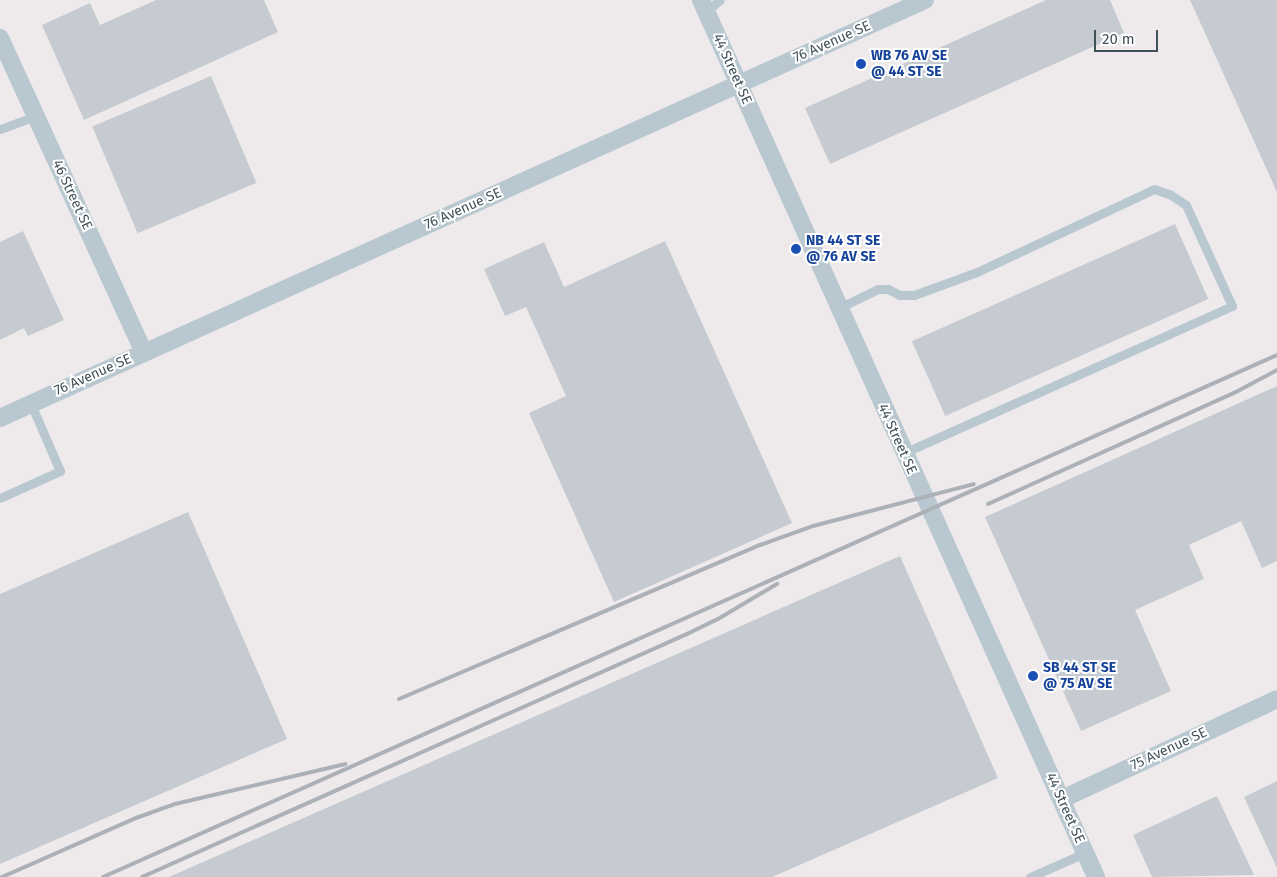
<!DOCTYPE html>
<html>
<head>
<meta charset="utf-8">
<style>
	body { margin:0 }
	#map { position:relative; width:1277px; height:877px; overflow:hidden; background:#eeeaeb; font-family:"Fira Sans",sans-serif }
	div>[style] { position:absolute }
	.building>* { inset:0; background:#c6cbd1; transform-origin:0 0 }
	.service>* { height:9px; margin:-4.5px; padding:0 4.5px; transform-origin:4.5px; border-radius:4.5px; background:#b9c8d0 }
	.minor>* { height:18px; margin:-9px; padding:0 9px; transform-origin:9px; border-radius:9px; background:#b9c8d0 }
	.rail>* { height:4px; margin:-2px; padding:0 2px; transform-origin:2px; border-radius:2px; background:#acb1b7 }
	.dots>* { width:14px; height:14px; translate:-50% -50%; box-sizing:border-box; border:2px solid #fff; border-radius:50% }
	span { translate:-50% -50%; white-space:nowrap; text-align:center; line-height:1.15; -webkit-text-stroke:4px #fff; paint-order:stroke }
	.street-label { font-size:14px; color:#41515a }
	.transit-label { font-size:14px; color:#164399; font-weight:700 }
	.left { translate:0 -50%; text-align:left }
	.scale { position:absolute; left:1094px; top:30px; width:64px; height:22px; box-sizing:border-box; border:2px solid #41515a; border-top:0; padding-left:6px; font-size:15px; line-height:18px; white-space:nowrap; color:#41515a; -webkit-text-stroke:4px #fff; paint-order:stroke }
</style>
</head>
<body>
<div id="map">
	<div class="building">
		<div style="clip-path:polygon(156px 0,264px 0,278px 32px,84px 120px,42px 25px,90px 3px,100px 25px)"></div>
		<div style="clip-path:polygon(1046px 0,1110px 0,1124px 33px,830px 164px,805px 108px)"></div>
		<div style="clip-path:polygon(1190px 0,1277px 0,1277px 192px)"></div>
		<div style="left:211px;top:76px;width:116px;height:129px;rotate:67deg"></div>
		<div style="left:1175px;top:224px;width:82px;height:288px;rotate:66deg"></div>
		<div style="clip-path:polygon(23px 231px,64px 320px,28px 336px,24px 328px,0 340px,0 242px)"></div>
		<div style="clip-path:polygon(665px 241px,792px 523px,614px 602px,529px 413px,566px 396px,526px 307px,505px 316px,484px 269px,544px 242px,564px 287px)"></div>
		<div style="clip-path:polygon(1277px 386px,1277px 561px,1262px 568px,1241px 521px,1189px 545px,1204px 579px,1135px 610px,1171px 691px,1081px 731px,985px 517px)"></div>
		<div style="clip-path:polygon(188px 512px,287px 739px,0 864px,0 594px)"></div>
		<div style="clip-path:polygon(900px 556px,998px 778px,772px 877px,169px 877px)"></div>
		<div style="clip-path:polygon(1277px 781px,1277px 868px,1244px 797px)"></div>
		<div style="clip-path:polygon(1217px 796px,1254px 875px,1152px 877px,1133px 835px)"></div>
	</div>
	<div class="service">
		<div style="left:706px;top:12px;width:18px;rotate:-41deg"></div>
		<div style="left:0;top:129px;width:38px;rotate:-20deg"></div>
		<div style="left:839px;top:308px;width:43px;rotate:-26deg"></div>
		<div style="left:878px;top:289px;width:10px"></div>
		<div style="left:888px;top:289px;width:13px;rotate:27deg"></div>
		<div style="left:900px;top:295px;width:14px"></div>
		<div style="left:914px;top:295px;width:67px;rotate:-20.1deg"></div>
		<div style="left:977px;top:272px;width:195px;rotate:-25.1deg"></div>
		<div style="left:1154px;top:189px;width:18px;rotate:19deg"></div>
		<div style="left:1171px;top:195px;width:18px;rotate:34deg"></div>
		<div style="left:1186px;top:205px;width:111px;rotate:65.5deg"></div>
		<div style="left:1232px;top:306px;width:359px;rotate:155.9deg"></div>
		<div style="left:0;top:498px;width:66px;rotate:-24.2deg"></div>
		<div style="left:60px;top:471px;width:73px;rotate:-113.4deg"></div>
		<div style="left:1030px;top:877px;width:60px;rotate:-23.6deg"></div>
	</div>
	<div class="minor">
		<div style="left:701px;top:0;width:962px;rotate:65.75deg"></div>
		<div style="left:0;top:38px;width:345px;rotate:65.4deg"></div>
		<div style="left:0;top:418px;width:1015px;rotate:-24.32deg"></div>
		<div style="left:1062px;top:799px;width:237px;rotate:-24.9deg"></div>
	</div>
	<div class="rail">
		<div style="left:988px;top:504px;width:270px;rotate:-24.3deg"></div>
		<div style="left:1234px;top:393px;width:49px;rotate:-28.1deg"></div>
		<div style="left:399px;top:699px;width:392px;rotate:-23.1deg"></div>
		<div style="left:760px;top:545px;width:56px;rotate:-19.7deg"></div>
		<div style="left:813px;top:526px;width:166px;rotate:-14.6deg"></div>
		<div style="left:2px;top:877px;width:146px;rotate:-23.8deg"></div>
		<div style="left:136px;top:818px;width:41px;rotate:-19.7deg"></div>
		<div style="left:175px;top:804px;width:175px;rotate:-13.2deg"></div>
		<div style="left:103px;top:877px;width:1285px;rotate:-23.97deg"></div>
		<div style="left:142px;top:877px;width:597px;rotate:-24.03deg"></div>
		<div style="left:687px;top:634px;width:34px;rotate:-26deg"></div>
		<div style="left:718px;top:619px;width:69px;rotate:-30.7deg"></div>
	</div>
	<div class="dots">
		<div style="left:861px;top:64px;background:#1a4fb4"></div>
		<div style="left:796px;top:249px;background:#1a4fb4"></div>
		<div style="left:1033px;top:676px;background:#1a4fb4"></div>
	</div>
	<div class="street-label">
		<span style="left:832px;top:42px;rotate:-24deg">76 Avenue SE</span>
		<span style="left:732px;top:69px;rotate:66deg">44 Street SE</span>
		<span style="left:72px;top:195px;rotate:65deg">46 Street SE</span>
		<span style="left:463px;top:209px;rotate:-24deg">76 Avenue SE</span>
		<span style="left:93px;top:375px;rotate:-24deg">76 Avenue SE</span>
		<span style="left:897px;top:439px;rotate:66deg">44 Street SE</span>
		<span style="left:1169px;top:749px;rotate:-25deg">75 Avenue SE</span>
		<span style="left:1065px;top:808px;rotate:66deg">44 Street SE</span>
	</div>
	<div class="transit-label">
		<span class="left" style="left:871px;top:64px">WB 76 AV SE<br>@ 44 ST SE</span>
		<span class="left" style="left:806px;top:249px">NB 44 ST SE<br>@ 76 AV SE</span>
		<span class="left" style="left:1043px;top:676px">SB 44 ST SE<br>@ 75 AV SE</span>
	</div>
	<div class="scale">20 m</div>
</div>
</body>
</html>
